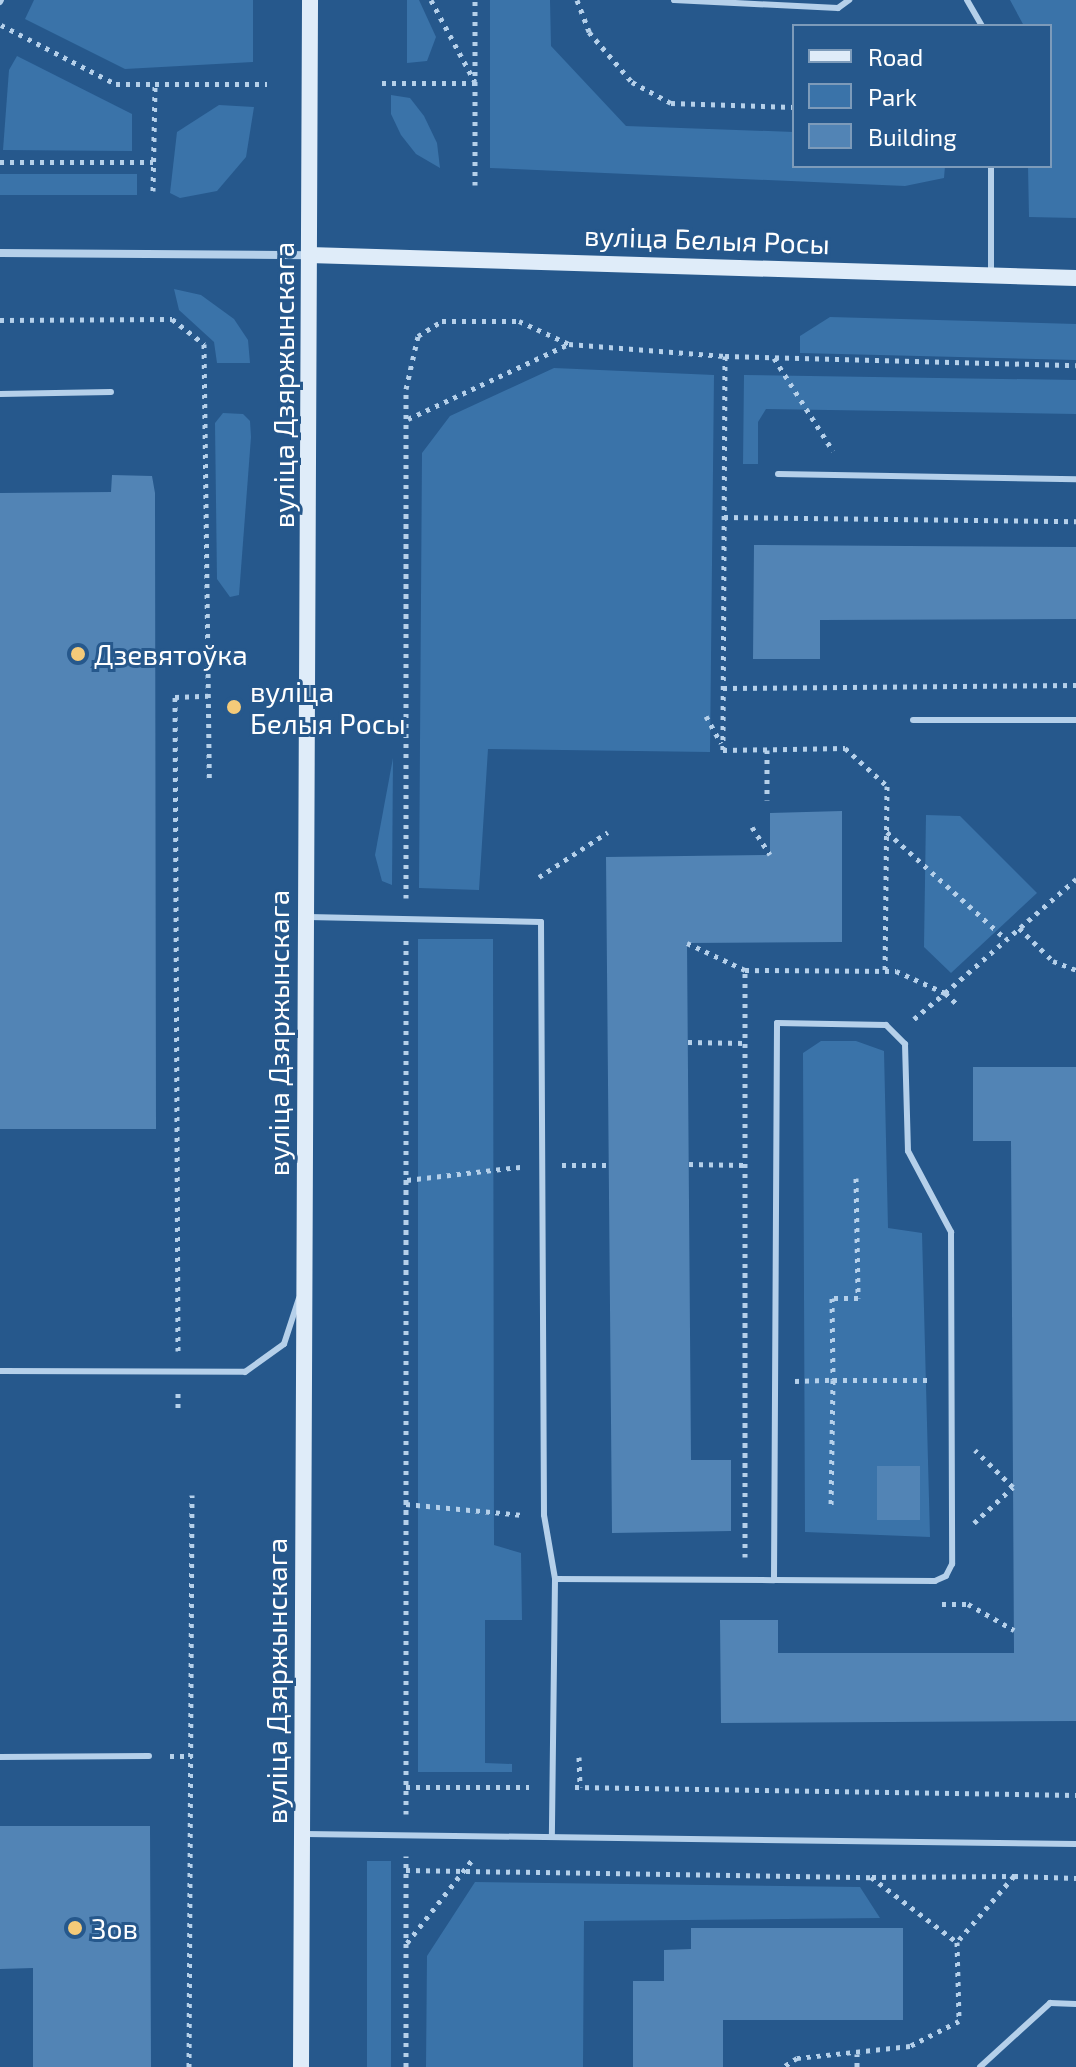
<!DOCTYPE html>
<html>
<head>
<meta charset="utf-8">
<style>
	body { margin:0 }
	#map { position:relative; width:1076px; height:2067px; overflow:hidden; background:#26588c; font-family:"Exo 2",sans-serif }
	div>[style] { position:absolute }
	.green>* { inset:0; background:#3a73a9; transform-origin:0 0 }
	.building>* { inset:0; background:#5284b5; transform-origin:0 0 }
	.path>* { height:5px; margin-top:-2.5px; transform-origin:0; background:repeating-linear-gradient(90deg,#b5d0ea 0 4px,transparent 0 10px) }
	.lane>* { height:6px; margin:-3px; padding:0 3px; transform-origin:3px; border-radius:3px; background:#b5d0ea }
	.street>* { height:8px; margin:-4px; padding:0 4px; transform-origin:4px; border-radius:4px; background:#b5d0ea }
	.secondary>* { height:16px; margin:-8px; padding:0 8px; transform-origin:8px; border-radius:8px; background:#dfecf9 }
	.dots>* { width:22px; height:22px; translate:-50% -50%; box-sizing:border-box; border:4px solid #26588c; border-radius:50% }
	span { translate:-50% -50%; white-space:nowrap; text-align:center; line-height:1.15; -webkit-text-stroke:6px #26588c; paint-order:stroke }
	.street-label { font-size:28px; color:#fff }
	.poi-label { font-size:28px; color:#fff }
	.left { translate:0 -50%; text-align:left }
	.legend { position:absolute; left:792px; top:24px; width:260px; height:144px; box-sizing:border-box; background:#26588c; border:2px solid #7d9bba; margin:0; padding:10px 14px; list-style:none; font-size:24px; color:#fff }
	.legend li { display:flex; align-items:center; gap:16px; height:40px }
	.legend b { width:40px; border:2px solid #7d9bba }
</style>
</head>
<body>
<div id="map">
	<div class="green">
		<div style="clip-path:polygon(34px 0,253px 0,253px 62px,125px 69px,25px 19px)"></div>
		<div style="clip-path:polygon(407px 0,419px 0,436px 37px,427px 61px,407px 63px)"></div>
		<div style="clip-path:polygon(490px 0,550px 0,551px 46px,626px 126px,794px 132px,794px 166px,945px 166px,944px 178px,905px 186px,490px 168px)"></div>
		<div style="clip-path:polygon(1010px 0,1076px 0,1076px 218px,1029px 217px,1028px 166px,1050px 166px,1050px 26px,1024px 26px)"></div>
		<div style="clip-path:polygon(17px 56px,132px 114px,132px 151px,3px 150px,9px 70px)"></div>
		<div style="clip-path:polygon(391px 95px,410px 98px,424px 116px,437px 143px,440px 168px,416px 154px,401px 135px,391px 114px)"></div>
		<div style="clip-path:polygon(219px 105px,254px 107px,246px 157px,217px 191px,180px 198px,170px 193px,177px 132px)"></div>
		<div style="left:0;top:174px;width:137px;height:21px"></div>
		<div style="clip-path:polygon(174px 289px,201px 295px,234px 319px,248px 340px,250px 363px,217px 363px,214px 342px,179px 310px)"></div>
		<div style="clip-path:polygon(830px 317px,1076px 324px,1076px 360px,800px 353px,800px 336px)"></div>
		<div style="clip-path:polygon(554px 368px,714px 375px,710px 752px,488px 749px,479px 890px,419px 888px,422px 453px,450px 416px)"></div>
		<div style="clip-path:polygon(744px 375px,1076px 380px,1076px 414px,766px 409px,758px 422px,758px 464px,743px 464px)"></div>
		<div style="clip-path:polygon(223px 413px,243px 414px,250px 421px,251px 437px,239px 595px,230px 597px,217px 579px,215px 423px)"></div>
		<div style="clip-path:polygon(393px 758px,392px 885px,382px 881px,375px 855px)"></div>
		<div style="clip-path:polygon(926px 815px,960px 816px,1037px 893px,951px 973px,924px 947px)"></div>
		<div style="clip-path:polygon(418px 939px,493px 939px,494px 1545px,521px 1553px,522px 1620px,485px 1620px,485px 1763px,512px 1764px,512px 1772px,418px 1772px)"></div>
		<div style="clip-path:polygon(821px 1041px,856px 1041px,884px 1051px,888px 1228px,922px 1233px,930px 1537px,805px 1532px,803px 1053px)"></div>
		<div style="left:391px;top:1861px;width:206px;height:24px;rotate:90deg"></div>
		<div style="clip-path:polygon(475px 1882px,860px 1887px,880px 1918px,584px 1921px,583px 2067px,426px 2067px,427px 1956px)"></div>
	</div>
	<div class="building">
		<div style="clip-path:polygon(112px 475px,152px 476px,155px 493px,156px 1129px,0 1129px,0 493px,111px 492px)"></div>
		<div style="clip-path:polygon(754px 545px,1076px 547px,1076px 619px,820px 620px,820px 659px,753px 659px)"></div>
		<div style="clip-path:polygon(842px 811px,842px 942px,687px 943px,691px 1460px,731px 1460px,731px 1531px,612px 1533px,606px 857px,770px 855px,770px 813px)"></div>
		<div style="clip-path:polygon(973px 1067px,1076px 1067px,1076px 1721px,721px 1723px,720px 1620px,778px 1620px,778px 1653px,1014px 1653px,1011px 1141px,973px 1141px)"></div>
		<div style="left:877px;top:1466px;width:43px;height:54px"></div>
		<div style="clip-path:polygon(0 1826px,150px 1826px,151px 2067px,33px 2067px,33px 1968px,0 1969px)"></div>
		<div style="clip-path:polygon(691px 1928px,903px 1928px,903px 2020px,723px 2020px,723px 2067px,633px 2067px,633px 1981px,664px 1981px,664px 1950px,691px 1949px)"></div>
	</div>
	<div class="path">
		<div style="left:431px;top:0;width:93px;rotate:61.8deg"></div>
		<div style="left:577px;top:0;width:34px;rotate:69deg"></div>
		<div style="left:589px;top:32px;width:66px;rotate:49.3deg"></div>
		<div style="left:632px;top:82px;width:44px;rotate:28.3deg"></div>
		<div style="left:671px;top:103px;width:123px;rotate:1.9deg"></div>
		<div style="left:1px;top:25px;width:129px;rotate:27.2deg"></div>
		<div style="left:116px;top:84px;width:39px"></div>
		<div style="left:382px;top:83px;width:93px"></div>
		<div style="left:0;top:162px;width:153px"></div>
		<div style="left:475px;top:185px;width:185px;rotate:-90deg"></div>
		<div style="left:153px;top:191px;width:107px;rotate:-88.9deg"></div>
		<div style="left:155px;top:84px;width:112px"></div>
		<div style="left:0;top:320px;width:172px;rotate:-0.3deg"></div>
		<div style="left:172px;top:319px;width:41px;rotate:38deg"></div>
		<div style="left:204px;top:344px;width:435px;rotate:89.3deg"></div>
		<div style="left:725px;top:356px;width:394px;rotate:90.3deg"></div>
		<div style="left:723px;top:750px;width:122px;rotate:-0.9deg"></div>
		<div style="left:845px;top:748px;width:57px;rotate:42.1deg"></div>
		<div style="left:887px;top:786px;width:185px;rotate:90.6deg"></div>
		<div style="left:774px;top:358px;width:110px;rotate:57.6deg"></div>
		<div style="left:408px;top:419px;width:178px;rotate:-25deg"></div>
		<div style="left:724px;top:517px;width:352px;rotate:0.7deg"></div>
		<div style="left:723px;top:688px;width:353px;rotate:-0.5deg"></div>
		<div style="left:706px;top:716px;width:31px;rotate:61deg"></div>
		<div style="left:767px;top:750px;width:50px;rotate:90deg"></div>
		<div style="left:752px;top:827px;width:33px;rotate:57deg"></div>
		<div style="left:887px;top:832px;width:160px;rotate:42deg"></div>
		<div style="left:539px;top:877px;width:82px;rotate:-33.1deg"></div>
		<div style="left:406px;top:898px;width:509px;rotate:-90deg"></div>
		<div style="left:406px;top:389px;width:54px;rotate:-77.2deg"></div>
		<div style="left:418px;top:336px;width:28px;rotate:-32deg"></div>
		<div style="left:442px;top:321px;width:77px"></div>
		<div style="left:519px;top:321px;width:55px;rotate:24.7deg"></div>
		<div style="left:569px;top:344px;width:156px;rotate:4.4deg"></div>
		<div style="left:725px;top:356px;width:351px;rotate:1.5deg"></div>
		<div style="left:1019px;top:928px;width:47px;rotate:44.1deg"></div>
		<div style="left:1053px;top:961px;width:25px;rotate:21deg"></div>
		<div style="left:687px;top:943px;width:64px;rotate:25deg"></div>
		<div style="left:914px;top:1019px;width:40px;rotate:-40deg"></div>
		<div style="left:945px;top:993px;width:18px;rotate:43deg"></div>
		<div style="left:688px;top:1042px;width:57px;rotate:1deg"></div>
		<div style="left:689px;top:1164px;width:55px;rotate:1deg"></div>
		<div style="left:562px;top:1165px;width:47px"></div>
		<div style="left:856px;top:1178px;width:120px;rotate:89deg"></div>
		<div style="left:858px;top:1298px;width:26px;rotate:180deg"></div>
		<div style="left:832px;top:1298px;width:82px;rotate:89.3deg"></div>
		<div style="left:833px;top:1380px;width:98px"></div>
		<div style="left:407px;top:1180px;width:114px;rotate:-6.6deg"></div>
		<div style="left:178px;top:1351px;width:654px;rotate:-90.26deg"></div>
		<div style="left:175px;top:697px;width:33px;rotate:-2deg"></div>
		<div style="left:795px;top:1381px;width:38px;rotate:-2deg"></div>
		<div style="left:833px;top:1380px;width:125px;rotate:90.9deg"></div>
		<div style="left:178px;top:1393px;width:20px;rotate:90deg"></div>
		<div style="left:406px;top:1504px;width:118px;rotate:5.4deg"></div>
		<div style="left:974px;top:1523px;width:53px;rotate:-42.7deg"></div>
		<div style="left:1013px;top:1487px;width:53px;rotate:-135.8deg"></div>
		<div style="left:745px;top:1557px;width:587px;rotate:-90deg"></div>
		<div style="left:745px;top:970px;width:151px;rotate:0.4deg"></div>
		<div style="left:896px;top:971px;width:54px;rotate:24.2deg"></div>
		<div style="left:945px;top:993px;width:174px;rotate:-41deg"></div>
		<div style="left:942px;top:1604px;width:26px"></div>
		<div style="left:968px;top:1604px;width:53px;rotate:29.5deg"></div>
		<div style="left:170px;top:1756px;width:22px"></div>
		<div style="left:579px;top:1757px;width:30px;rotate:88deg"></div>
		<div style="left:406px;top:1787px;width:123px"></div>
		<div style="left:575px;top:1787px;width:501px;rotate:0.91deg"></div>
		<div style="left:406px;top:1814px;width:874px;rotate:-90deg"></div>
		<div style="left:406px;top:1870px;width:465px;rotate:0.9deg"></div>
		<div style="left:871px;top:1877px;width:108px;rotate:37.1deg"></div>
		<div style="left:957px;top:1942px;width:79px;rotate:88.5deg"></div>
		<div style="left:959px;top:2021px;width:55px;rotate:153deg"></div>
		<div style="left:910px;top:2046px;width:114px;rotate:173.9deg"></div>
		<div style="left:797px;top:2058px;width:17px;rotate:147deg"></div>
		<div style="left:1014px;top:1876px;width:62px;rotate:1.8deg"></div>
		<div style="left:872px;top:1877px;width:142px;rotate:-0.4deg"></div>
		<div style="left:1014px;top:1876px;width:87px;rotate:130.8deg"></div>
		<div style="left:407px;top:1943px;width:105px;rotate:-51.9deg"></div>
		<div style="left:189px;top:2067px;width:572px;rotate:-89.7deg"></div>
		<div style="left:406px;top:2067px;width:211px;rotate:-90deg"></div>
		<div style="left:857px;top:2067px;width:13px;rotate:-90deg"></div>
	</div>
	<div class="lane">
		<div style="left:674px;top:0;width:164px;rotate:2.8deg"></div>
		<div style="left:838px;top:8px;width:14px;rotate:-36deg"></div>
		<div style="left:967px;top:0;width:30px;rotate:60deg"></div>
		<div style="left:0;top:2px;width:2px;rotate:-63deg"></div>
		<div style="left:991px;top:274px;width:108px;rotate:-90deg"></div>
		<div style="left:0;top:394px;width:111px;rotate:-1deg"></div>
		<div style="left:778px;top:474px;width:298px;rotate:1deg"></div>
		<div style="left:913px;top:720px;width:163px"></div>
		<div style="left:308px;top:917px;width:233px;rotate:1.2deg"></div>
		<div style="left:541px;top:922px;width:593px;rotate:89.71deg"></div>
		<div style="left:544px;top:1515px;width:65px;rotate:80.2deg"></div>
		<div style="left:555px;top:1579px;width:258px;rotate:90.7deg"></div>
		<div style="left:0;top:1371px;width:245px;rotate:0.2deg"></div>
		<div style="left:245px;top:1372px;width:48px;rotate:-35.7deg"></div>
		<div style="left:284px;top:1344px;width:48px;rotate:-71.9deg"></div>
		<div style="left:555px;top:1579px;width:219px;rotate:0.3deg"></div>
		<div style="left:774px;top:1580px;width:557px;rotate:-89.69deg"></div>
		<div style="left:777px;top:1023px;width:109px;rotate:1.1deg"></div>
		<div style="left:886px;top:1025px;width:27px;rotate:45deg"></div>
		<div style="left:905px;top:1044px;width:107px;rotate:88.4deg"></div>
		<div style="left:908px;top:1151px;width:92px;rotate:62deg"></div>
		<div style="left:951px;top:1232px;width:332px;rotate:89.8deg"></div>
		<div style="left:952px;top:1564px;width:13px;rotate:117deg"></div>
		<div style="left:946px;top:1576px;width:12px;rotate:156deg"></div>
		<div style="left:935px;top:1581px;width:161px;rotate:-179.6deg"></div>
		<div style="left:0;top:1757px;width:149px;rotate:-0.4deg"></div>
		<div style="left:305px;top:1834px;width:771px;rotate:0.74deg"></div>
		<div style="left:980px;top:2067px;width:95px;rotate:-42.4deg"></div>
		<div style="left:1050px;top:2003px;width:26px;rotate:2deg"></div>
	</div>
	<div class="street">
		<div style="left:0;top:253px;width:309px;rotate:0.4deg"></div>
	</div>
	<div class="secondary">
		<div style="left:309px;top:255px;width:767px;rotate:1.72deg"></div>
		<div style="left:301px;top:2067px;width:2067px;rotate:-89.75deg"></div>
	</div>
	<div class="dots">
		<div style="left:78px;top:654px;background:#f4ca79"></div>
		<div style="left:234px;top:707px;background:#f4ca79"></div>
		<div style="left:75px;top:1928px;background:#f4ca79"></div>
	</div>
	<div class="street-label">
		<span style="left:707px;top:239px;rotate:2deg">вуліца Белыя Росы</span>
		<span style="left:283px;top:385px;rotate:-90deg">вуліца Дзяржынскага</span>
		<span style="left:278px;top:1033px;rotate:-90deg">вуліца Дзяржынскага</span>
		<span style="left:276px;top:1681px;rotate:-90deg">вуліца Дзяржынскага</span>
	</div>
	<div class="poi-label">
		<span class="left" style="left:94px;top:654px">Дзевятоўка</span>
		<span class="left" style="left:250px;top:707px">вуліца<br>Белыя Росы</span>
		<span class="left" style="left:91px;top:1928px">Зов</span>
	</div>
	<ul class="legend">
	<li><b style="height:10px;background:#dfecf9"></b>Road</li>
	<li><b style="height:22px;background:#3a73a9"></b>Park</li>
	<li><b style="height:22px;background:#5284b5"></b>Building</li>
	</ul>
</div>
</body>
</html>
